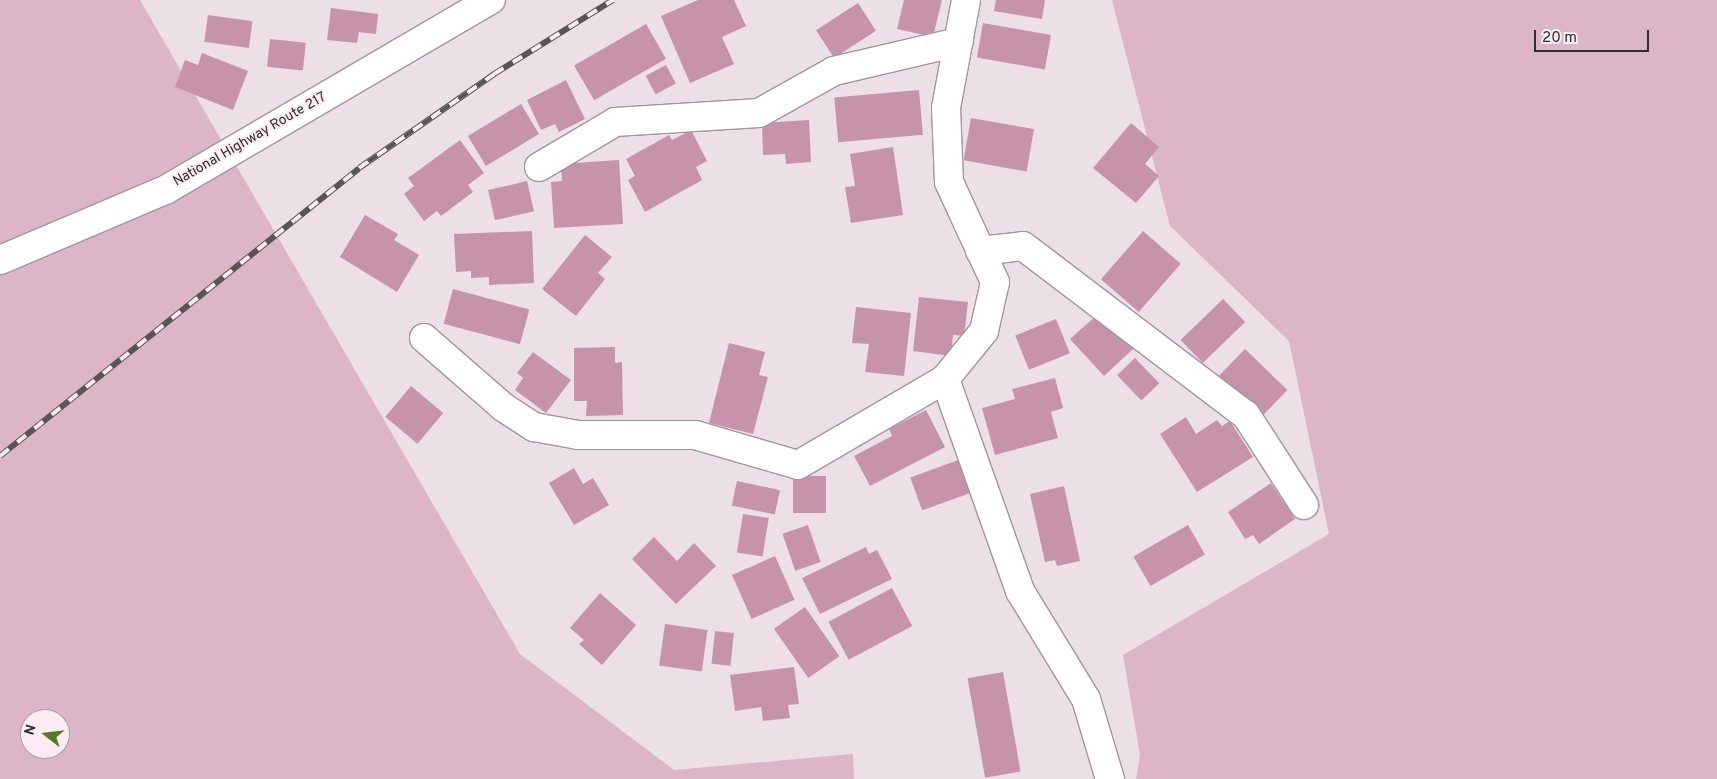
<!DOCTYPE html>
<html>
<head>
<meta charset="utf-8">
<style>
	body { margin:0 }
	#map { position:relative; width:1717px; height:779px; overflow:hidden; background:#ecdfe5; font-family:Overpass,sans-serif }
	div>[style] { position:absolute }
	.green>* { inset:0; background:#dcb6c7 }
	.building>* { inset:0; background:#c793ab; transform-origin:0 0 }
	.roads { filter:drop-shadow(1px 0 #a2969b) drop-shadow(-1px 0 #a2969b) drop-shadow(0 1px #a2969b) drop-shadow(0 -1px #a2969b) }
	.minor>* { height:28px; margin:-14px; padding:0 14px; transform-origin:14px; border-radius:14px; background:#fff }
	.highway>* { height:28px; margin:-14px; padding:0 14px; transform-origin:14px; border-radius:14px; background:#fff }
	.rail>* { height:5.5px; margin-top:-2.75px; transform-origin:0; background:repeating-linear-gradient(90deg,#faecf2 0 11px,#5a5457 0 22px); box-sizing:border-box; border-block:1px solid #5a5457 }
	span { translate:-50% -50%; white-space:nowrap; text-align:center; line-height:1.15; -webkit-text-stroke:4px #faecf2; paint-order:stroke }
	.street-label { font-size:14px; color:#312c2e }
	.north { position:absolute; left:20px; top:709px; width:50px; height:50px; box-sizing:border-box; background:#faecf2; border:1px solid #aa9fa4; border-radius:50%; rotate:286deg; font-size:14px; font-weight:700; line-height:20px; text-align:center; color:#312c2e }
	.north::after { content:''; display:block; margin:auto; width:18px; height:22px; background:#5b772b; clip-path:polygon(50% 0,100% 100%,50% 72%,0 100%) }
	.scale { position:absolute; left:1534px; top:30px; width:115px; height:22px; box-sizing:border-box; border:2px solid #312c2e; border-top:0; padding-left:6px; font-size:15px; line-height:18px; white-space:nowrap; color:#312c2e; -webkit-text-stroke:4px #faecf2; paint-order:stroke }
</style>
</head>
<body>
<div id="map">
	<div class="green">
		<div style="clip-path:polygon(evenodd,0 0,140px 0,520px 654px,674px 770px,853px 754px,854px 779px,0 779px,0 0,30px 719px,60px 719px,60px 749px,30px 749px,30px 719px)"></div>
		<div style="clip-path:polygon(1112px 0,1717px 0,1717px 779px,1136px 779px,1140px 755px,1123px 655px,1329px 534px,1289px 341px,1170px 226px)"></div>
	</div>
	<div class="building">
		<div style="clip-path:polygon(698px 0,734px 0,746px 26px,722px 37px,734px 64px,690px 83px,661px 16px)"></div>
		<div style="clip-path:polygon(904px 0,942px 0,933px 37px,897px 29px)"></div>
		<div style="clip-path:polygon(996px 0,1045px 0,1042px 19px,994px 11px)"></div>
		<div style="left:858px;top:3px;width:33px;height:50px;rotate:57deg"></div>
		<div style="clip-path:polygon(331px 8px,378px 14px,376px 34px,359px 32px,357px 43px,327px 40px)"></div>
		<div style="left:208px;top:15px;width:45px;height:27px;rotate:8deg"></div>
		<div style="left:983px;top:23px;width:69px;height:35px;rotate:10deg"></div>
		<div style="left:646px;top:24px;width:40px;height:83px;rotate:60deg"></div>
		<div style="left:270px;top:39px;width:36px;height:28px;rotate:6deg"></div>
		<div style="clip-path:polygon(202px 53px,248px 71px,233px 110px,175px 87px,185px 60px,198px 65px)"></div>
		<div style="left:666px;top:65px;width:21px;height:23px;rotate:62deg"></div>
		<div style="clip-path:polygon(566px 80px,585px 119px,559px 132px,555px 124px,541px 130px,527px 100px)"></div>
		<div style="left:919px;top:90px;width:45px;height:85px;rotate:85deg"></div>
		<div style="left:521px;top:104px;width:35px;height:62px;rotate:59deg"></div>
		<div style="left:971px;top:118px;width:64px;height:43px;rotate:10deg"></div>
		<div style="clip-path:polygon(809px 120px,811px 162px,786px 164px,785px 154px,763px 155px,762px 123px)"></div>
		<div style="clip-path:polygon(1131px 123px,1159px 147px,1145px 164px,1159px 176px,1136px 203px,1093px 168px)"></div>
		<div style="clip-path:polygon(691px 130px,707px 161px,696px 167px,702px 180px,645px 212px,628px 180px,635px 176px,626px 159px,669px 135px,672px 140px)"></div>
		<div style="clip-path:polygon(460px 140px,484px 173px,468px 185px,473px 192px,441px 216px,437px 211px,424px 221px,404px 194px,414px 186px,408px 178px)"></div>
		<div style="clip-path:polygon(893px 147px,903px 215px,851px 223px,845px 187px,855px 186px,850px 154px)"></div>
		<div style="clip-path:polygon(619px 160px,623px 224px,554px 228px,551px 182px,562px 181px,561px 164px)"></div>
		<div style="left:527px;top:181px;width:31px;height:40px;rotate:77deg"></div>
		<div style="clip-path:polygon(365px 215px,398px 234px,394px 240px,419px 255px,397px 292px,340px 257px)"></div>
		<div style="clip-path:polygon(532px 231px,534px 283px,489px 285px,489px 277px,471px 278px,471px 271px,456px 272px,454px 234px)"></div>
		<div style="left:1143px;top:231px;width:50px;height:64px;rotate:41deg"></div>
		<div style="clip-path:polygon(585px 235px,612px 257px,598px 273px,605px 279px,576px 316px,542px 289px)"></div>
		<div style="left:453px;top:289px;width:79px;height:36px;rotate:15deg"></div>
		<div style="clip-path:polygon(919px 297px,968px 302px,964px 336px,953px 335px,951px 356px,913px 351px)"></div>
		<div style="left:1223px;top:299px;width:32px;height:59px;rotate:46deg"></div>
		<div style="clip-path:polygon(856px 307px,911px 313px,904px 376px,865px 372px,869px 344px,852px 343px)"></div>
		<div style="clip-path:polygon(1098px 314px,1114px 326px,1134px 348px,1104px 376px,1070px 339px)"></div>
		<div style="left:1056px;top:319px;width:37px;height:44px;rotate:68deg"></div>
		<div style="clip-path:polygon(729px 343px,765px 352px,759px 375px,768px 377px,753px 434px,709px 423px)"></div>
		<div style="clip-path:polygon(615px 347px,615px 363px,622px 362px,623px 415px,586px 416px,587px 401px,574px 401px,574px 348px)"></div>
		<div style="left:1245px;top:349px;width:59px;height:40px;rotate:44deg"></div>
		<div style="clip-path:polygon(533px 352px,571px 380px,546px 413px,515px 390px,523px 378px,517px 373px)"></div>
		<div style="left:1135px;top:358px;width:35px;height:25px;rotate:46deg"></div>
		<div style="clip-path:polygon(1055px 378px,1063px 408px,1051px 412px,1058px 438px,995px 455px,982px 408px,1015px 399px,1012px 389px)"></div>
		<div style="left:411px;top:386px;width:42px;height:40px;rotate:40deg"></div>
		<div style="clip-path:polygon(926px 410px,945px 447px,870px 486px,854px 456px,892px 436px,889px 429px)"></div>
		<div style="clip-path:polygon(1186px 417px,1196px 434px,1217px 420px,1222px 426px,1230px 421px,1253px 457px,1197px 492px,1160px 434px)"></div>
		<div style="left:961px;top:459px;width:35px;height:54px;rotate:70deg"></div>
		<div style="clip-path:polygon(574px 468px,583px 484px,593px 478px,609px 505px,574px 525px,549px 483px)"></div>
		<div style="left:793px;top:476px;width:33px;height:37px"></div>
		<div style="left:737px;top:481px;width:44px;height:25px;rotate:12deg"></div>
		<div style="clip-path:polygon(1271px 483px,1295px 519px,1259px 544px,1253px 535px,1245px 539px,1228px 512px)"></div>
		<div style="clip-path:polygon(1064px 486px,1080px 561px,1057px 566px,1055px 560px,1045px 562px,1030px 494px)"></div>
		<div style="left:743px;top:514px;width:26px;height:39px;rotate:9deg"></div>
		<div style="left:808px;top:525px;width:39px;height:27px;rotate:71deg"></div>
		<div style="left:1188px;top:525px;width:34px;height:63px;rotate:60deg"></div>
		<div style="clip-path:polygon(654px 537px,677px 561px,694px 543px,716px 566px,676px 604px,632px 559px)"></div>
		<div style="clip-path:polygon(866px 547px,869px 554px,877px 550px,892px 579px,820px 614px,802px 578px)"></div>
		<div style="left:775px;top:556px;width:48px;height:47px;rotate:66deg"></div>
		<div style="left:892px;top:588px;width:43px;height:72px;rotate:62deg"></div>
		<div style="clip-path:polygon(600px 593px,636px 625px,602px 665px,579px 644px,584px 640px,570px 628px)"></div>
		<div style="left:805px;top:607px;width:60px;height:38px;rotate:55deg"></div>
		<div style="left:665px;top:624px;width:43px;height:42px;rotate:8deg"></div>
		<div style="left:715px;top:631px;width:19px;height:33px;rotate:6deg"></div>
		<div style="clip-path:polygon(794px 667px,799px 704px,788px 705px,790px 718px,763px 721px,761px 707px,735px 711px,730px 675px)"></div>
		<div style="left:1003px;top:672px;width:101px;height:36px;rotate:80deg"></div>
	</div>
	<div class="roads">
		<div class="minor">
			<div style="left:539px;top:167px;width:88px;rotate:-30.6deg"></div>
			<div style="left:615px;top:122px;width:144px;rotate:-3.6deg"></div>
			<div style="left:759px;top:113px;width:86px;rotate:-29.2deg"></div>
			<div style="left:834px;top:71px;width:128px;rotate:-13.1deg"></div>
			<div style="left:980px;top:251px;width:43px;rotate:-6.6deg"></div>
			<div style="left:1023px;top:246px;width:280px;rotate:37.2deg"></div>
			<div style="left:1246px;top:415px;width:107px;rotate:57.2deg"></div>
			<div style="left:424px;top:338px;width:105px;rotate:41.1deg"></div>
			<div style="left:503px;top:407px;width:37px;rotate:33deg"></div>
			<div style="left:534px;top:427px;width:45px;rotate:10.3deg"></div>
			<div style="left:578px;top:435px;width:117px"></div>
			<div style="left:695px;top:435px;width:107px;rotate:16.2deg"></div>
			<div style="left:798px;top:465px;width:170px;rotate:-30.3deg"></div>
			<div style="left:945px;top:379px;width:62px;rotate:-50.9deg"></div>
			<div style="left:984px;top:331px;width:50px;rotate:-77.3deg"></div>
			<div style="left:995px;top:282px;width:110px;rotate:-114.7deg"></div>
			<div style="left:949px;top:182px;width:74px;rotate:-92.3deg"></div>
			<div style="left:946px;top:108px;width:110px;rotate:-79.5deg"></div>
			<div style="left:945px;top:379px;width:225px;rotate:70.5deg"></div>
			<div style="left:1020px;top:591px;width:127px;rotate:58.6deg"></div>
			<div style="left:1086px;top:699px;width:84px;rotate:73.3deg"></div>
		</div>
		<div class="highway">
			<div style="left:0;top:260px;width:181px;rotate:-23deg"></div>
			<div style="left:167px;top:189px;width:375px;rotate:-30.3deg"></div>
		</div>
	</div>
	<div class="rail">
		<div style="left:0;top:456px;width:460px;rotate:-38.7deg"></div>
		<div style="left:359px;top:168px;width:165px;rotate:-34.8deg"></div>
		<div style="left:494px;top:74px;width:140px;rotate:-31.9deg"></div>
	</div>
	<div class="street-label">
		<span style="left:250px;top:140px;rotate:-30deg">National Highway Route 217</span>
	</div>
	<div class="north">N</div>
	<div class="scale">20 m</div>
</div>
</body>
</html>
